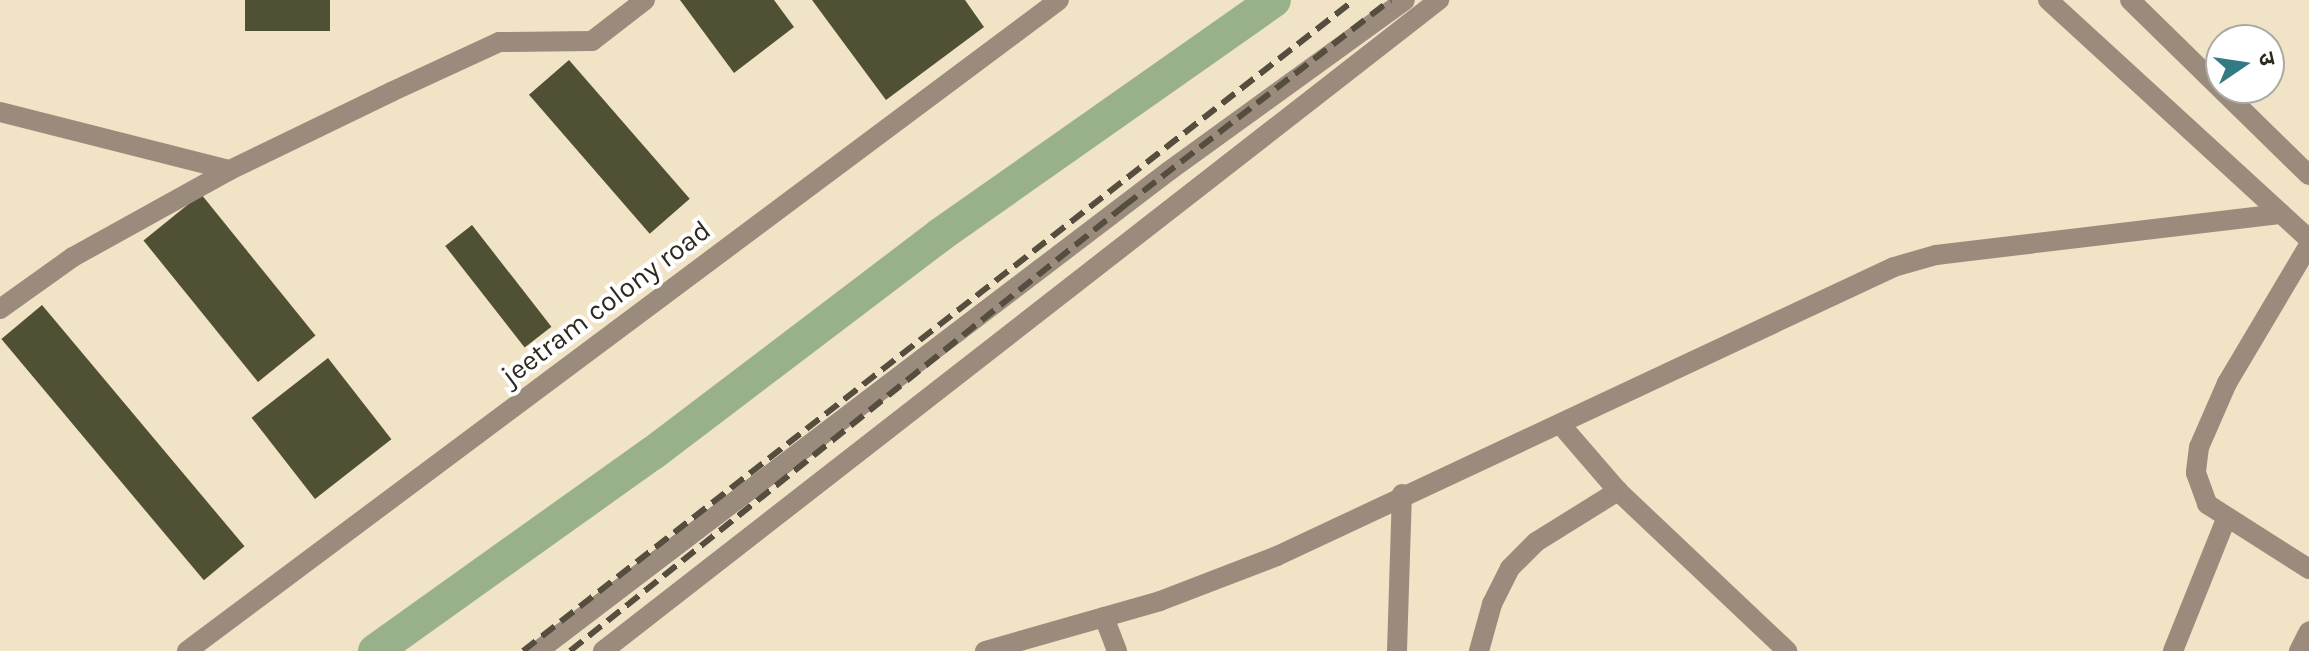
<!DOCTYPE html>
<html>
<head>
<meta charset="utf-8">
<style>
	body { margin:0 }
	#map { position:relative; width:2309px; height:651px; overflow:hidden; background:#f1e3c5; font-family:Karla,"Noto Sans Devanagari",sans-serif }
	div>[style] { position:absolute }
	.canal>* { height:34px; margin:-17px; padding:0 17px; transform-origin:17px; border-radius:17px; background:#99b18b }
	.building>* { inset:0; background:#4f5034; transform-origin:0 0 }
	.minor>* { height:20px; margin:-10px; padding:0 10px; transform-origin:10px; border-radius:10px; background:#9a8b7d }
	.rail>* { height:6px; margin-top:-3px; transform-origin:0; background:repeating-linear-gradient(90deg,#554e3f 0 16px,transparent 0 24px) }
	span { translate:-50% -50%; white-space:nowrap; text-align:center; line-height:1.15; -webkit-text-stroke:8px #fff; paint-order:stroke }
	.street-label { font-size:28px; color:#2f2a1f }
	.north { position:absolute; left:2205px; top:24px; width:80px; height:80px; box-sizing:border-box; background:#fff; border:2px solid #acaaa5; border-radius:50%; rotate:77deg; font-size:22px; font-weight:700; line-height:32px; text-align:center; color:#2f2a1f }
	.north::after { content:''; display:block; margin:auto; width:28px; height:36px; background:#337b83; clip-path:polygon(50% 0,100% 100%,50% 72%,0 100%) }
</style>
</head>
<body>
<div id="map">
	<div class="canal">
		<div style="left:375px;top:651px;width:341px;rotate:-35.5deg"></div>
		<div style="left:653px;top:453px;width:360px;rotate:-37.2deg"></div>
		<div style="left:940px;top:235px;width:408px;rotate:-35.1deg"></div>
	</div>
	<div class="building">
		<div style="left:245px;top:0;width:85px;height:31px"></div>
		<div style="clip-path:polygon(680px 0,774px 0,794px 27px,734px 73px)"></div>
		<div style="clip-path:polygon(812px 0,965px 0,984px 27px,886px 100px)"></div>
		<div style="left:569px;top:60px;width:184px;height:53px;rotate:49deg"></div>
		<div style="left:201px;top:194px;width:182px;height:74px;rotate:51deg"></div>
		<div style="left:472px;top:225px;width:129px;height:34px;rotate:52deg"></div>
		<div style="left:42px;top:305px;width:315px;height:53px;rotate:50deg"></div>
		<div style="left:328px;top:358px;width:103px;height:97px;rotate:52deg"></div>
	</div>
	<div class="minor">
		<div style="left:2048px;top:0;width:354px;rotate:42.5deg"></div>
		<div style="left:2130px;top:0;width:250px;rotate:44.4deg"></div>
		<div style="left:0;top:112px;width:237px;rotate:14.2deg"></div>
		<div style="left:2309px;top:245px;width:161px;rotate:120.7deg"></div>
		<div style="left:2227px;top:383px;width:70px;rotate:113.6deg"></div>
		<div style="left:2199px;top:447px;width:26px;rotate:97deg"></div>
		<div style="left:2196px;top:473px;width:33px;rotate:70deg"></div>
		<div style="left:2207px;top:504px;width:121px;rotate:32.5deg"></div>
		<div style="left:0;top:309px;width:90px;rotate:-35.5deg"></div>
		<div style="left:73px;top:257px;width:179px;rotate:-29deg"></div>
		<div style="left:230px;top:170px;width:179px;rotate:-25.8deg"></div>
		<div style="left:391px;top:92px;width:119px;rotate:-24.8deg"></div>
		<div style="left:499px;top:42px;width:93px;rotate:-0.6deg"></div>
		<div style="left:592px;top:41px;width:67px;rotate:-37.7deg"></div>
		<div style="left:1561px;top:425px;width:87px;rotate:49.2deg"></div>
		<div style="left:1618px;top:491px;width:233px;rotate:43.4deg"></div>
		<div style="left:1104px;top:617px;width:36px;rotate:69deg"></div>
		<div style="left:187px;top:651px;width:1088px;rotate:-36.74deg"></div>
		<div style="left:538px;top:651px;width:793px;rotate:-37.26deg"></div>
		<div style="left:1169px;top:171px;width:291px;rotate:-35.9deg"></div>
		<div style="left:603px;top:651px;width:1060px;rotate:-37.91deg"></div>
		<div style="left:985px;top:651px;width:182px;rotate:-15.9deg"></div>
		<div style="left:1160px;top:601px;width:125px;rotate:-21deg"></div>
		<div style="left:1277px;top:556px;width:681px;rotate:-25.1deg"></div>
		<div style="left:1894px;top:267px;width:44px;rotate:-15.9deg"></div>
		<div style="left:1936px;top:255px;width:348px;rotate:-6.8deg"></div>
		<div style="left:1397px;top:651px;width:157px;rotate:-88.2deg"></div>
		<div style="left:1479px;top:651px;width:49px;rotate:-74.5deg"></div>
		<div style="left:1492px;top:604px;width:40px;rotate:-63.4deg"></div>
		<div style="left:1510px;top:568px;width:37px;rotate:-45deg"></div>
		<div style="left:1536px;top:542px;width:97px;rotate:-31.9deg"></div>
		<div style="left:2173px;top:651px;width:144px;rotate:-68.1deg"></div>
		<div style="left:2299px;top:651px;width:22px;rotate:-63deg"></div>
	</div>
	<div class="rail">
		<div style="left:523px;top:651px;width:1056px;rotate:-38.07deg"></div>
		<div style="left:570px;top:651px;width:711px;rotate:-38.77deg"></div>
		<div style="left:1124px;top:206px;width:337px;rotate:-37.7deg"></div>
	</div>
	<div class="street-label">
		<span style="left:606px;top:303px;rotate:-37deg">jeetram colony road</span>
	</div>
	<div class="north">उ</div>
</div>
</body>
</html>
